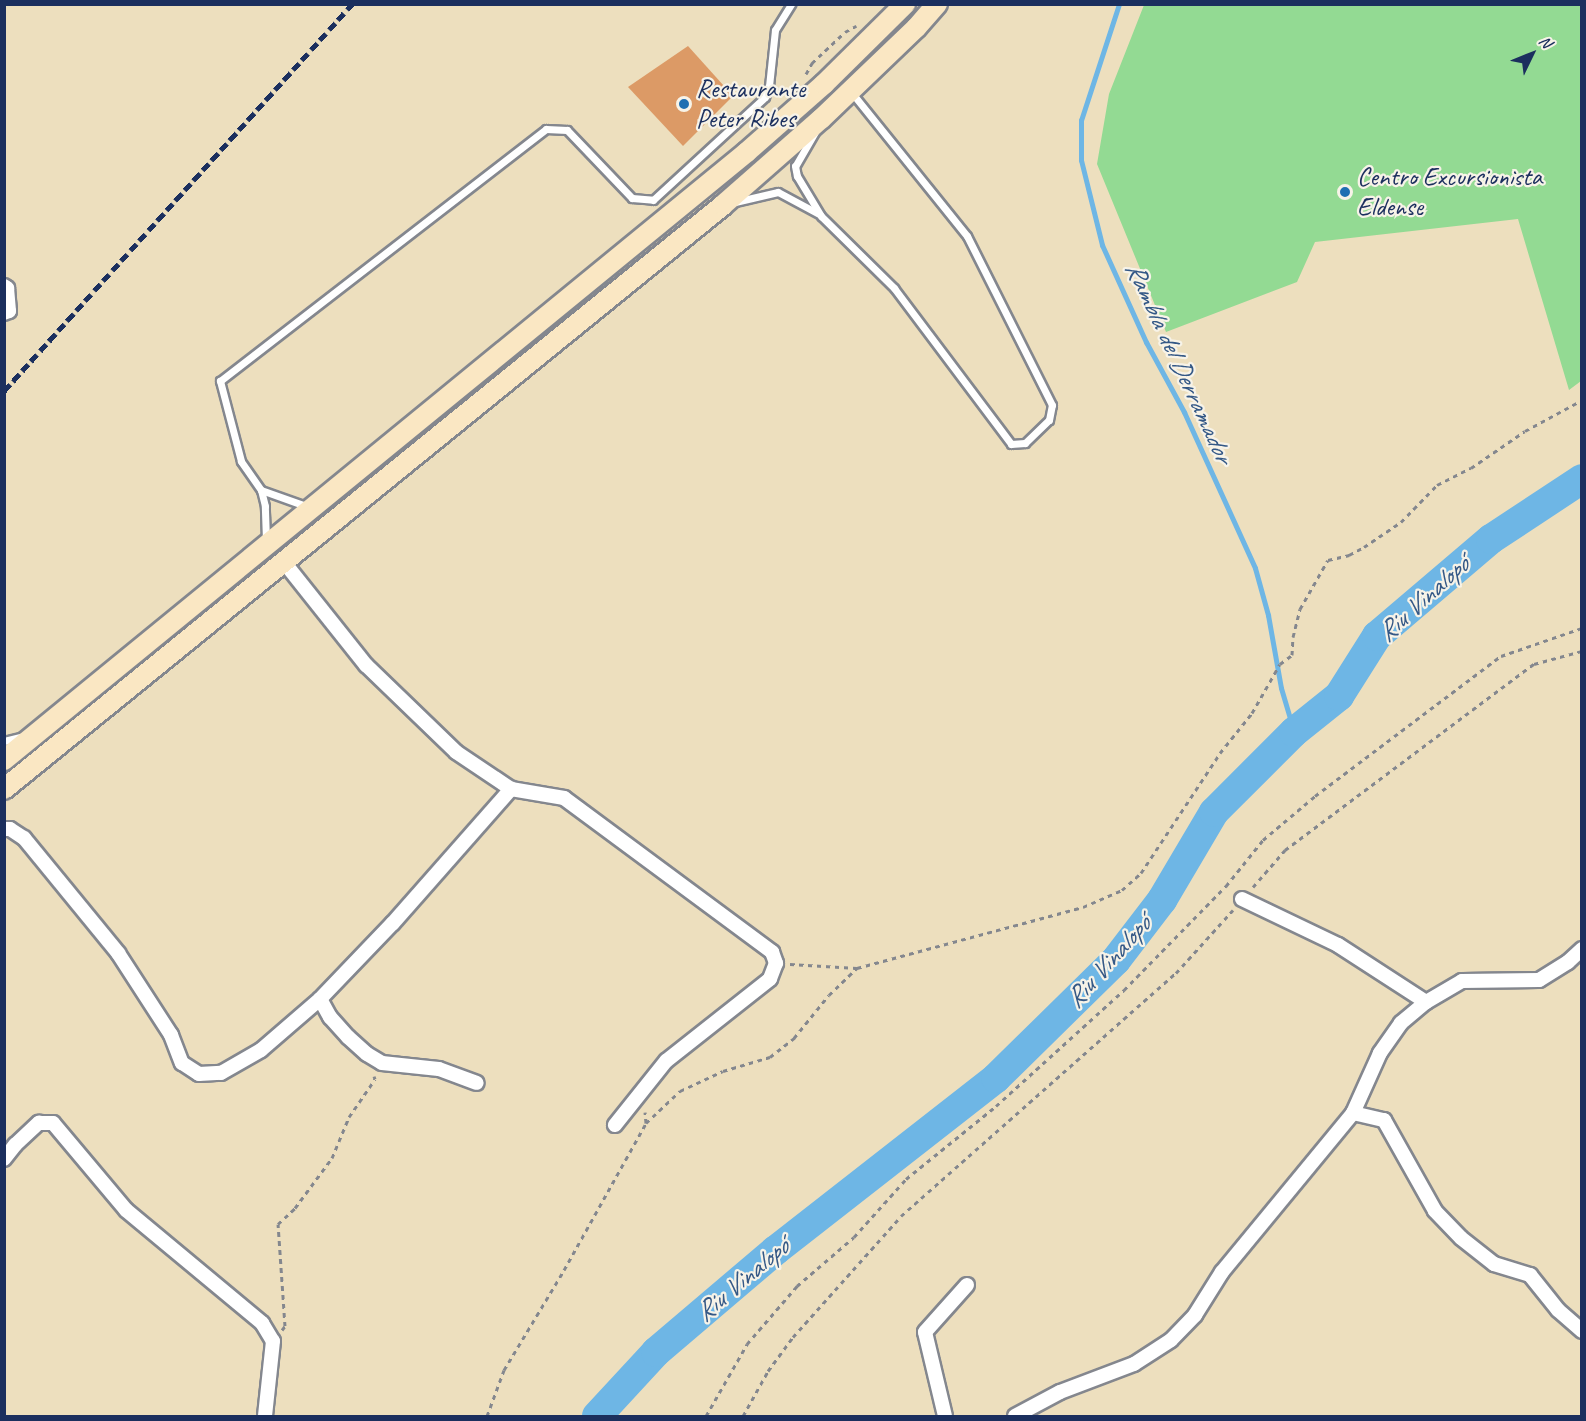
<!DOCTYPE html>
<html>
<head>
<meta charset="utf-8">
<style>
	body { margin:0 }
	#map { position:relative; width:1586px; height:1421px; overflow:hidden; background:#eddfbe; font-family:Caveat,sans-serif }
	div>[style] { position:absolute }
	.green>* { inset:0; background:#93da93 }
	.stream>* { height:5px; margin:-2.5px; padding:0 2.5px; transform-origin:2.5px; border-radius:2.5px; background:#6eb6e5 }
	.river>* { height:30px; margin:-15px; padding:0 15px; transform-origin:15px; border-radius:15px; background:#6eb6e5 }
	.building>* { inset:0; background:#dc9a66 }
	.path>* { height:3px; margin-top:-1.5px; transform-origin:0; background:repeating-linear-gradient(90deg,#84878e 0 4.5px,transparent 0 9px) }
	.roads { filter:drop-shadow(2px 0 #84878e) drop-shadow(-2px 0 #84878e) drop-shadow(0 2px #84878e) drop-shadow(0 -2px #84878e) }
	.lane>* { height:7px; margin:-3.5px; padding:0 3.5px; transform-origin:3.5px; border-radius:3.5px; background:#fff }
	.street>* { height:14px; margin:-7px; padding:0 7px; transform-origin:7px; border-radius:7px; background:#fff }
	.secondary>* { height:20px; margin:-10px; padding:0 10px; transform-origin:10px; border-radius:10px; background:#fae7c3 }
	.rail>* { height:4.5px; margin-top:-2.25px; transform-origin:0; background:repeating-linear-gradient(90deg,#1b2f5e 0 9px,transparent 0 13.5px) }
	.dots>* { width:16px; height:16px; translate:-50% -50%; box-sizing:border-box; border:3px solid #f7f3e8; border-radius:50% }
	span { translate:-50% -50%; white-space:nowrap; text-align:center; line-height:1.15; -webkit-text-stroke:4.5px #f7f3e8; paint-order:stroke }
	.poi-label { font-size:26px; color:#1b2f5e }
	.left { translate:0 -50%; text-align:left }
	.water-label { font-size:27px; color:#345886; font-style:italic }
	.frame { position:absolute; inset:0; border:6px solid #1b2f5e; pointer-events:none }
	.north { position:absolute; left:1502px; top:24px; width:60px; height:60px; -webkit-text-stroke:4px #f7f3e8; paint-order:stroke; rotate:47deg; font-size:16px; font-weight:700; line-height:24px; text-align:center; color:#1b2f5e }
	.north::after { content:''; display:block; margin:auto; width:21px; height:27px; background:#1b2f5e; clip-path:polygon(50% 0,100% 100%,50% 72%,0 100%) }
</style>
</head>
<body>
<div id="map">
	<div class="green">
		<div style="clip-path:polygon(1144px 5px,1581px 5px,1581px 381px,1569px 390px,1518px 219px,1315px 242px,1297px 282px,1166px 332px,1097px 164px,1109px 94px)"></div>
	</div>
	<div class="stream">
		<div style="left:1119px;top:4px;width:122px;rotate:108.1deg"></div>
		<div style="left:1081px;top:120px;width:40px;rotate:90deg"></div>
		<div style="left:1081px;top:160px;width:88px;rotate:76.1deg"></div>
		<div style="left:1102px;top:245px;width:107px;rotate:65.6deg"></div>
		<div style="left:1146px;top:342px;width:80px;rotate:61.5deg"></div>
		<div style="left:1184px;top:412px;width:171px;rotate:65.5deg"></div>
		<div style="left:1255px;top:568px;width:49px;rotate:74.5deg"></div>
		<div style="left:1268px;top:615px;width:74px;rotate:79.9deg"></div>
		<div style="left:1281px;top:688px;width:46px;rotate:73.5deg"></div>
	</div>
	<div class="river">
		<div style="left:597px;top:1416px;width:87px;rotate:-47.3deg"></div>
		<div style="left:656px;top:1352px;width:157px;rotate:-40.4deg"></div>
		<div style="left:776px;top:1250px;width:279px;rotate:-38deg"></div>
		<div style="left:996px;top:1078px;width:168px;rotate:-44.5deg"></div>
		<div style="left:1116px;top:960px;width:76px;rotate:-52.5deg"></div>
		<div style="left:1162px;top:900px;width:102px;rotate:-59.4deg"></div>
		<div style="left:1214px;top:812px;width:113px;rotate:-45deg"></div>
		<div style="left:1294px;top:732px;width:58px;rotate:-38.7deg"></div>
		<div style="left:1339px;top:696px;width:71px;rotate:-57.7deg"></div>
		<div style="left:1377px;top:636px;width:150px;rotate:-40.4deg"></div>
		<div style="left:1491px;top:539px;width:109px;rotate:-33.4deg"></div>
	</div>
	<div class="building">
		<div style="clip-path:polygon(688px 46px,733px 96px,683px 146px,628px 87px)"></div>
	</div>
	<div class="path">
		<div style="left:806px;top:74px;width:13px;rotate:-61deg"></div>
		<div style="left:812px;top:63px;width:45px;rotate:-43.2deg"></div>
		<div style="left:845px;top:32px;width:13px;rotate:-29deg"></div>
		<div style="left:1253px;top:887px;width:49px;rotate:-49.1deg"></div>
		<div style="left:1285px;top:850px;width:311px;rotate:-36.8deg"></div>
		<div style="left:1534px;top:664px;width:50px;rotate:-15.2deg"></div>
		<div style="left:790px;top:964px;width:67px;rotate:3.4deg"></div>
		<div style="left:857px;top:968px;width:234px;rotate:-15.1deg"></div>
		<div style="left:1083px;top:907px;width:43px;rotate:-23.6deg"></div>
		<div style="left:1122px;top:890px;width:25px;rotate:-42deg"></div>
		<div style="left:1141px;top:873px;width:144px;rotate:-56.6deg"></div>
		<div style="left:1220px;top:753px;width:51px;rotate:-51.3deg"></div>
		<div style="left:1252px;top:713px;width:56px;rotate:-60.3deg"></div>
		<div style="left:1280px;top:664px;width:15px;rotate:-37deg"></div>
		<div style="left:1292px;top:655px;width:18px;rotate:-87deg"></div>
		<div style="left:1293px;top:637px;width:29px;rotate:-76deg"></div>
		<div style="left:1300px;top:609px;width:56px;rotate:-60.3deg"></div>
		<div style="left:1328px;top:560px;width:22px;rotate:-13deg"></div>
		<div style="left:1349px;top:555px;width:17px;rotate:-28deg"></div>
		<div style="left:1364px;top:547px;width:45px;rotate:-34deg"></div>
		<div style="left:1401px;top:522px;width:52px;rotate:-45.8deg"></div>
		<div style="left:1437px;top:485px;width:38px;rotate:-27deg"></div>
		<div style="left:1471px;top:468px;width:65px;rotate:-34.4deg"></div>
		<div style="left:1525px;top:431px;width:65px;rotate:-28.5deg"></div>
		<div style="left:646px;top:1123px;width:47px;rotate:-43.3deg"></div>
		<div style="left:680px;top:1091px;width:47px;rotate:-24.9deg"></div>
		<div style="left:723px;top:1071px;width:49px;rotate:-16.6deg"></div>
		<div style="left:770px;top:1057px;width:31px;rotate:-38deg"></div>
		<div style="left:794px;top:1038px;width:55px;rotate:-50.9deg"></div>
		<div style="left:829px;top:995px;width:39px;rotate:-44deg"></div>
		<div style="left:282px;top:1330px;width:5px;rotate:-53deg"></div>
		<div style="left:285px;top:1326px;width:102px;rotate:-93.9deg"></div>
		<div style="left:278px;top:1224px;width:23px;rotate:-43deg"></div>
		<div style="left:295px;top:1208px;width:62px;rotate:-53.5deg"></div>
		<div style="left:332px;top:1158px;width:44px;rotate:-67.5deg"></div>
		<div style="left:349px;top:1117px;width:46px;rotate:-55.6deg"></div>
		<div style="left:375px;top:1079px;width:3px;rotate:-108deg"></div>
		<div style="left:487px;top:1416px;width:49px;rotate:-69.7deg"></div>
		<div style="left:504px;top:1370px;width:117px;rotate:-59deg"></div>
		<div style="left:564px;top:1270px;width:168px;rotate:-60.8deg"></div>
		<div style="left:646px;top:1123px;width:11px;rotate:-95deg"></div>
		<div style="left:706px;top:1416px;width:83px;rotate:-60.3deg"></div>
		<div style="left:747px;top:1344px;width:77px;rotate:-49.2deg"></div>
		<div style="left:797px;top:1286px;width:75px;rotate:-40.7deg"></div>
		<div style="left:854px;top:1237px;width:78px;rotate:-48.1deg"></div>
		<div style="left:906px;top:1179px;width:116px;rotate:-39deg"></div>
		<div style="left:996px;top:1106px;width:173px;rotate:-42.2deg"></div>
		<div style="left:1124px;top:990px;width:146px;rotate:-45.6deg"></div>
		<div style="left:1226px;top:886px;width:59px;rotate:-51.2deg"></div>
		<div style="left:1263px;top:840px;width:68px;rotate:-40.2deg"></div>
		<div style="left:1315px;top:796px;width:233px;rotate:-37deg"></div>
		<div style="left:1501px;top:656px;width:86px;rotate:-19.1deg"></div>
		<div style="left:743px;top:1416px;width:51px;rotate:-60.9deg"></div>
		<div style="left:768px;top:1371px;width:42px;rotate:-53.7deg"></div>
		<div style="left:793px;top:1337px;width:162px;rotate:-48.2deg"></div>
		<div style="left:901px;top:1216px;width:367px;rotate:-41.5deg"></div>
		<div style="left:1176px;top:973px;width:85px;rotate:-47.9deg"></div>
	</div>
	<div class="roads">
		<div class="lane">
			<div style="left:815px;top:132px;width:39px;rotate:120deg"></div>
			<div style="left:795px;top:166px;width:10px;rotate:79deg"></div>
			<div style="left:797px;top:176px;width:47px;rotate:59deg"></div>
			<div style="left:821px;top:216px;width:103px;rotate:44.6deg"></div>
			<div style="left:894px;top:288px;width:195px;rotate:53.1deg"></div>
			<div style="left:1011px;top:444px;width:14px;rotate:-4deg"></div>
			<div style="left:1025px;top:443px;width:33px;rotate:-44deg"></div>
			<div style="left:1049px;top:420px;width:15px;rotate:-79deg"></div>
			<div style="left:1052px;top:405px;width:189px;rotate:-116.7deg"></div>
			<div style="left:967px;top:236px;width:184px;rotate:-128.8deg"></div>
			<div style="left:735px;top:202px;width:44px;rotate:-13.1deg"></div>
			<div style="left:778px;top:192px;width:47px;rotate:28.2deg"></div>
			<div style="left:261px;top:490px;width:48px;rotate:19.6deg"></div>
			<div style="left:266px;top:540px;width:34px;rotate:-92deg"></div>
			<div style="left:265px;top:506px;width:16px;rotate:-104deg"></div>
			<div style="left:261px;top:490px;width:35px;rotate:-125deg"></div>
			<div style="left:241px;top:461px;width:83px;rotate:-104.7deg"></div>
			<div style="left:220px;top:381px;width:412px;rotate:-37.7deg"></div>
			<div style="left:546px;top:129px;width:21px;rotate:3deg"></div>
			<div style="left:567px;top:130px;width:94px;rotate:46.3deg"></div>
			<div style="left:632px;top:198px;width:21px;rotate:5deg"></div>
			<div style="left:653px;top:200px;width:152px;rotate:-42.6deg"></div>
			<div style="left:765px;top:97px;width:12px;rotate:-70deg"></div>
			<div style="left:769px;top:86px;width:56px;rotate:-83.9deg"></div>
			<div style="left:775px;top:30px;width:31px;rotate:-58deg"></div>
			<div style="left:4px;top:741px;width:21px;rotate:-14deg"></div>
		</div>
		<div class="street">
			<div style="left:4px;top:286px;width:4px;rotate:34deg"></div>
			<div style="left:7px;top:288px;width:23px;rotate:85deg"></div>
			<div style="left:9px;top:311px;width:5px;rotate:158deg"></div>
			<div style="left:284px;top:562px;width:132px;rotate:51.5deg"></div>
			<div style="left:366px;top:665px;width:125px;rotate:44deg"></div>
			<div style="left:456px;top:752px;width:66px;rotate:33.9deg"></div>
			<div style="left:511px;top:789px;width:54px;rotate:9.6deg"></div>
			<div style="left:564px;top:798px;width:259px;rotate:36.5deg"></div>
			<div style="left:772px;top:952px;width:12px;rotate:70deg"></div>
			<div style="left:776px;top:963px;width:17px;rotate:111deg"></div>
			<div style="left:770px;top:979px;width:132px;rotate:141.7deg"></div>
			<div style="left:666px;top:1061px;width:82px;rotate:128.6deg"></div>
			<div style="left:4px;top:829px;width:6px"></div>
			<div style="left:10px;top:829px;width:17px;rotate:33deg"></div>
			<div style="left:24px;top:838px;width:149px;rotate:50.7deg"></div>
			<div style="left:118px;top:953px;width:98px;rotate:57.1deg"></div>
			<div style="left:171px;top:1035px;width:30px;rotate:69deg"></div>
			<div style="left:182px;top:1063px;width:20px;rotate:33deg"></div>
			<div style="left:199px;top:1074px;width:22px;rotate:-3deg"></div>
			<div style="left:221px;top:1073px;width:46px;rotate:-29.9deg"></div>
			<div style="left:261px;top:1050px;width:78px;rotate:-40.8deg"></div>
			<div style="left:320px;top:999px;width:105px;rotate:-46.2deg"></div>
			<div style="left:393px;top:923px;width:179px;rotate:-48.6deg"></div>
			<div style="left:1242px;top:899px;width:106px;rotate:25.6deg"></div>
			<div style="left:1338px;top:945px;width:105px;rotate:32.9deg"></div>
			<div style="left:1582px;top:949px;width:19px;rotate:137deg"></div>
			<div style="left:1568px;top:962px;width:34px;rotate:148deg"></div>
			<div style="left:1539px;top:980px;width:77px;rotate:179.3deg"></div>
			<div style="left:1462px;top:981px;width:42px;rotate:149.7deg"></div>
			<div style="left:1426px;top:1002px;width:33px;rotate:140deg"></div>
			<div style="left:1401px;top:1023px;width:37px;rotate:125deg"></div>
			<div style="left:1380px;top:1053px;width:66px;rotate:114.2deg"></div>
			<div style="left:1353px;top:1113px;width:32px;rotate:13deg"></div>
			<div style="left:1384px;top:1120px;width:104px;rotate:60.7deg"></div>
			<div style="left:1435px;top:1211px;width:37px;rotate:46deg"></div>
			<div style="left:1461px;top:1238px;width:42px;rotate:38.2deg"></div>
			<div style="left:1494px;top:1264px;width:38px;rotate:17deg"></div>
			<div style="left:1530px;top:1275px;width:45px;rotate:51.3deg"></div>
			<div style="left:1558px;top:1310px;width:32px;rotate:41deg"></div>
			<div style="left:320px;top:999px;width:21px;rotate:61deg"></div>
			<div style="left:330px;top:1017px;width:27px;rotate:48deg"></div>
			<div style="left:348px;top:1037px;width:25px;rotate:42deg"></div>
			<div style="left:367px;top:1054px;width:17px;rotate:31deg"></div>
			<div style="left:382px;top:1063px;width:57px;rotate:6deg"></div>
			<div style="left:439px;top:1069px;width:40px;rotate:20.2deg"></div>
			<div style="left:4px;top:1159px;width:18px;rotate:-52deg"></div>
			<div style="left:15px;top:1145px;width:33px;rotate:-43deg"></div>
			<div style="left:39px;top:1123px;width:14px"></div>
			<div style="left:53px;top:1123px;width:114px;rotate:50deg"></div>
			<div style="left:126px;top:1210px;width:177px;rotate:39.7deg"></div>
			<div style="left:262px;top:1323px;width:21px;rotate:59deg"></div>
			<div style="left:273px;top:1341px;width:75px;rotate:96.1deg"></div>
			<div style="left:945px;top:1416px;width:86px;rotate:-103.4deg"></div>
			<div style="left:925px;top:1332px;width:63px;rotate:-48.2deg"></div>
			<div style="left:1015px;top:1416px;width:51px;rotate:-28.1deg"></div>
			<div style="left:1060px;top:1392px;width:79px;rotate:-20.7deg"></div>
			<div style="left:1134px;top:1364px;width:44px;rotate:-33deg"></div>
			<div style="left:1171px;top:1340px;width:35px;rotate:-46deg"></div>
			<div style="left:1195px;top:1315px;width:51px;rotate:-57.9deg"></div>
			<div style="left:1222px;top:1272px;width:206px;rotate:-50.5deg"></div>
		</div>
		<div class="secondary">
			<div style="left:4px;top:760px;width:960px;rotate:-39.29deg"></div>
			<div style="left:747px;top:152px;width:103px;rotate:-41.4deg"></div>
			<div style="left:824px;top:84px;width:114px;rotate:-44.6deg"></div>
			<div style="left:4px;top:789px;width:926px;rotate:-39.08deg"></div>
			<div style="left:723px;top:205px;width:130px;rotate:-41.3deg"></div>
			<div style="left:821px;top:119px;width:132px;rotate:-43.8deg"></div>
			<div style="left:916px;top:28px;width:32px;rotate:-49deg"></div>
		</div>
	</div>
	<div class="rail">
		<div style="left:4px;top:391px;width:520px;rotate:-48.04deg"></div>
	</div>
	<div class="dots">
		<div style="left:684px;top:104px;background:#1f6fb2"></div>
		<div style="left:1345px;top:192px;background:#1f6fb2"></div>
	</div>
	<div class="poi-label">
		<span class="left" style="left:696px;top:104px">Restaurante<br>Peter Ribes</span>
		<span class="left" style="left:1357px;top:192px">Centro Excursionista<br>Eldense</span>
	</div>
	<div class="water-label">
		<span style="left:1179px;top:362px;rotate:65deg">Rambla del Derramador</span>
		<span style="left:1423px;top:599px;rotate:-42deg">Riu Vinalopó</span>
		<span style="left:1108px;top:962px;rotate:-48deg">Riu Vinalopó</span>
		<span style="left:742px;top:1280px;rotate:-40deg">Riu Vinalopó</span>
	</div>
	<div class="frame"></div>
	<div class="north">N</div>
</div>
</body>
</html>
